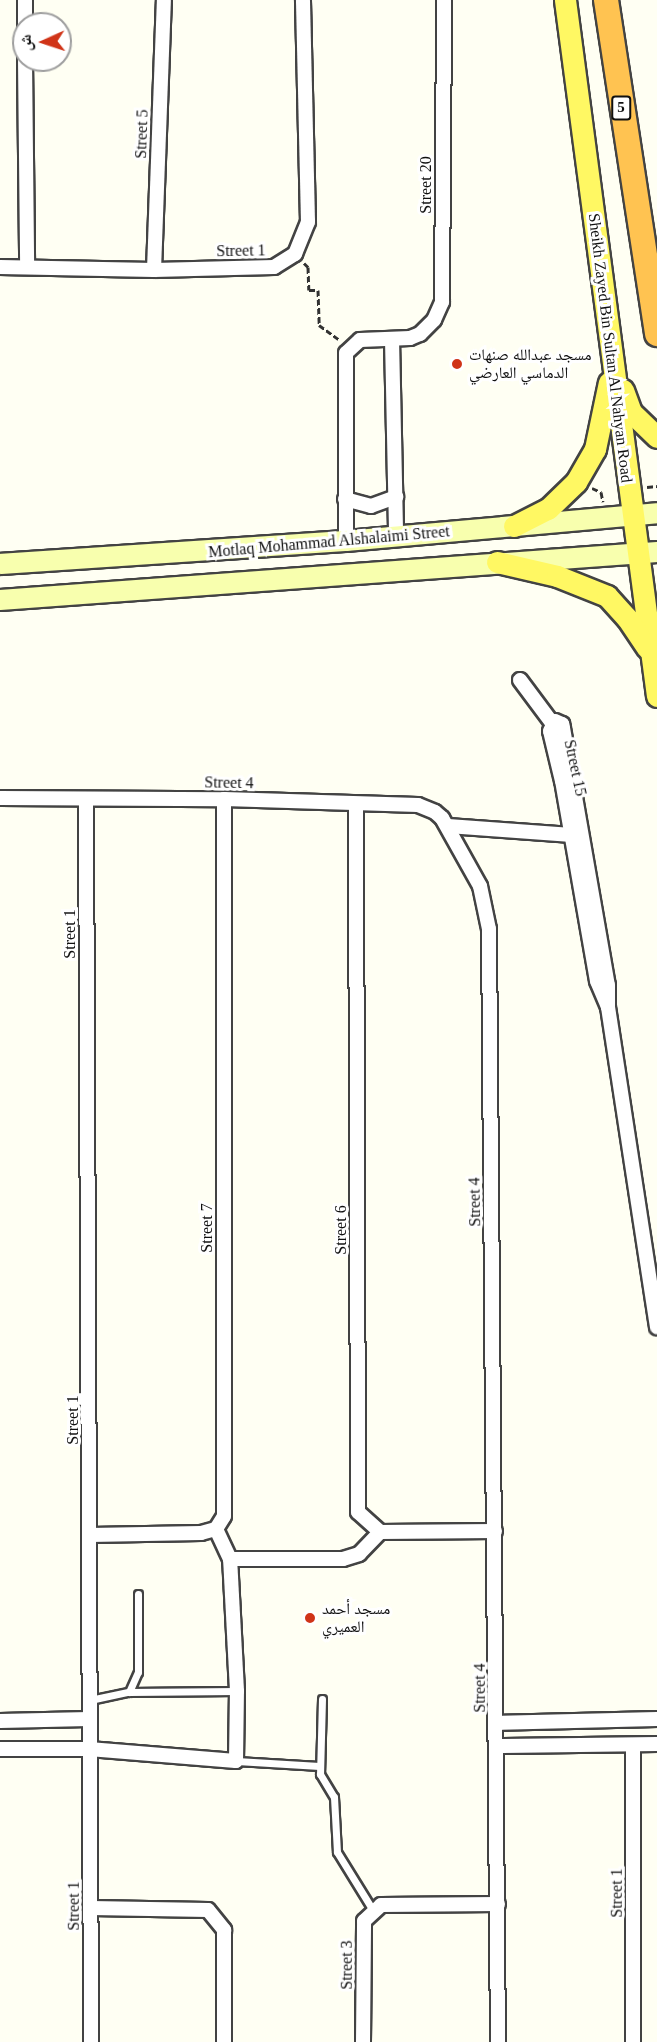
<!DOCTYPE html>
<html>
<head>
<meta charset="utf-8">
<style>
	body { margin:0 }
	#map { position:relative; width:657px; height:2042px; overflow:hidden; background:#fffff3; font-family:"Times New Roman","Noto Naskh Arabic",serif }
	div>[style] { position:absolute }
	.path>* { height:3px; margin-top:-1.5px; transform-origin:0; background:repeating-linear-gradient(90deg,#323232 0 6px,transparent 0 9px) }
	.roads { filter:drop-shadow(2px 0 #434343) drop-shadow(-2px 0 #434343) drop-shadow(0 2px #434343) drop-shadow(0 -2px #434343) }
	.lane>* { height:7px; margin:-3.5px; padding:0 3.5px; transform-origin:3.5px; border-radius:3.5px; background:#fff }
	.street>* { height:14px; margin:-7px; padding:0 7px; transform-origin:7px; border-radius:7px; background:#fff }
	.secondary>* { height:20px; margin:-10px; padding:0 10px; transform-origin:10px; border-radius:10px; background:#f8ffae }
	.primary>* { height:21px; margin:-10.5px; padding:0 10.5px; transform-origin:10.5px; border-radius:10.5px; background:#fff863 }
	.highway>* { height:24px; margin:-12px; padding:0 12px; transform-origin:12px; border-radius:12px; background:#ffc351 }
	.dots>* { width:16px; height:16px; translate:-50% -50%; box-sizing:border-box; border:3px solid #fff; border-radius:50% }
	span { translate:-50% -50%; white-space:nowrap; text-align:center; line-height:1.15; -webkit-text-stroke:6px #fff; paint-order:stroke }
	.shield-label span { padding:2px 4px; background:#fff; border:2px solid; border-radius:4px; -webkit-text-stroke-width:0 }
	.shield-label { font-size:15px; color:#101010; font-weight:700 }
	.street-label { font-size:16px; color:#101010 }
	.poi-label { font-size:16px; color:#101010 }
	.left { translate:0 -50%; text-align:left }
	.north { position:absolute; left:12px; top:12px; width:60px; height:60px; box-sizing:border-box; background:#fff; border:2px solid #9f9f9f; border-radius:50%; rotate:267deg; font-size:16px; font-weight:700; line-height:24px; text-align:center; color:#101010 }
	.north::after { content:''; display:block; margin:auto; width:21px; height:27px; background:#d03418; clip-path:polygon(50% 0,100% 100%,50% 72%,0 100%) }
</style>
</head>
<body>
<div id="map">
	<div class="path">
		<div style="left:304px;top:263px;width:6px;rotate:45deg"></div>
		<div style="left:308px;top:267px;width:23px;rotate:88deg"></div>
		<div style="left:309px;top:290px;width:9px"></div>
		<div style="left:318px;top:290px;width:35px;rotate:88deg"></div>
		<div style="left:319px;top:325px;width:24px;rotate:36deg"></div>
		<div style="left:647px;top:487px;width:10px;rotate:-6deg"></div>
		<div style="left:592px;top:488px;width:10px;rotate:24deg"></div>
		<div style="left:601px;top:492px;width:10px;rotate:79deg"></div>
	</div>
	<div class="roads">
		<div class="lane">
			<div style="left:129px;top:1692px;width:108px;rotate:-0.5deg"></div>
			<div style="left:322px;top:1699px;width:75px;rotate:91.5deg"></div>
			<div style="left:320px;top:1774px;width:27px;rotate:59deg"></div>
			<div style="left:334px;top:1797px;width:55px;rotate:86.9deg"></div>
			<div style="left:337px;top:1852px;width:70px;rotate:58.3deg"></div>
			<div style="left:90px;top:1700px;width:40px;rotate:-12deg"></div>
			<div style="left:129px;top:1692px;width:22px;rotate:-66deg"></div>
			<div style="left:138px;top:1672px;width:78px;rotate:-90deg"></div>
			<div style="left:236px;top:1761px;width:84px;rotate:3.4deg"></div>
		</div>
		<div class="street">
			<div style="left:25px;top:0;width:24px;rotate:90deg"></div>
			<div style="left:25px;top:60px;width:207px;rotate:89.4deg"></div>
			<div style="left:0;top:267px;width:154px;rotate:1.1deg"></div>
			<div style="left:154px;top:270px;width:120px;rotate:-1.4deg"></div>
			<div style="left:274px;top:267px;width:25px;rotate:-32deg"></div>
			<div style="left:295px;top:254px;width:35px;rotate:-68deg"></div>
			<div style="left:308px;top:222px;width:222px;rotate:-91.3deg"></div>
			<div style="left:154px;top:270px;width:270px;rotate:-87.9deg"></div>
			<div style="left:392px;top:339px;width:197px;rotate:88.8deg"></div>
			<div style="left:345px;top:499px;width:27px;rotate:15deg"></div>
			<div style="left:371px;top:506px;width:27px;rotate:-20deg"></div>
			<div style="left:346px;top:541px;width:188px;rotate:-90deg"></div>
			<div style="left:346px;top:353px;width:19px;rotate:-43deg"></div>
			<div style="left:360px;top:340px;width:50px;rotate:-2.3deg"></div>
			<div style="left:410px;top:338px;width:11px;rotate:-22deg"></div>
			<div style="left:420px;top:334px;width:20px;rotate:-45deg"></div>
			<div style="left:434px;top:320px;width:20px;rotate:-66deg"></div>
			<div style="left:442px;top:302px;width:302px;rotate:-89.6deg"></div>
			<div style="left:520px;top:680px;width:54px;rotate:53.3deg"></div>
			<div style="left:555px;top:721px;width:8px;rotate:23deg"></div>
			<div style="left:562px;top:724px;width:4px;rotate:76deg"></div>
			<div style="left:563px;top:728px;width:261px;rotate:80.1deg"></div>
			<div style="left:608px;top:985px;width:22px;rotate:90deg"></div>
			<div style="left:608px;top:1007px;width:28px;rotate:-113deg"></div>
			<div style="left:597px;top:981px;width:203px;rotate:-99.9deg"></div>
			<div style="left:562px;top:781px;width:51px;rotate:-103.5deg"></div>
			<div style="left:550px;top:731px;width:11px;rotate:-63deg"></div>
			<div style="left:0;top:798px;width:224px;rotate:0.3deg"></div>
			<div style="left:224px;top:799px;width:194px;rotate:1.8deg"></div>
			<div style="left:418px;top:805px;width:18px;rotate:22deg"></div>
			<div style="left:435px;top:812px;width:9px;rotate:41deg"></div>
			<div style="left:442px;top:818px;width:78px;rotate:60.8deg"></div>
			<div style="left:480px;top:886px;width:44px;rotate:78.2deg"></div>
			<div style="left:489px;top:929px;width:1113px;rotate:89.54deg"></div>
			<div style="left:86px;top:799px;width:1243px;rotate:89.77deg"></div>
			<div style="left:356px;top:804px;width:708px;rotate:89.84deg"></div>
			<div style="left:358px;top:1512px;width:30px;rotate:42deg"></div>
			<div style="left:380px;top:1532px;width:115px;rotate:-0.5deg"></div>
			<div style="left:448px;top:826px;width:124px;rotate:4.2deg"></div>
			<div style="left:608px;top:1007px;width:324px;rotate:81.3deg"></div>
			<div style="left:90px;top:1535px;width:111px;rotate:-1deg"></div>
			<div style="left:201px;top:1533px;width:16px;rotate:-15deg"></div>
			<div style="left:216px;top:1529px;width:15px;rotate:-58deg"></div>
			<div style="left:224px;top:1516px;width:717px;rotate:-90deg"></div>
			<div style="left:230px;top:1559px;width:113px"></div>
			<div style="left:343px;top:1559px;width:17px;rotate:-17deg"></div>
			<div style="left:359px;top:1554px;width:30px;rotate:-46deg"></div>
			<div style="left:0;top:1721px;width:89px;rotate:-1.3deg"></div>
			<div style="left:496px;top:1723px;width:161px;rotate:-1.4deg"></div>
			<div style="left:633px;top:1745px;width:297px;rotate:90deg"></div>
			<div style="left:496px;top:1746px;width:161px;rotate:-0.7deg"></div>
			<div style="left:0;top:1749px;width:89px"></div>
			<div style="left:89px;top:1749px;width:147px;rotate:4.7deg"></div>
			<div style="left:236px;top:1761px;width:70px;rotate:-89.2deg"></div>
			<div style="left:237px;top:1691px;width:132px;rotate:-93deg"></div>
			<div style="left:230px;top:1559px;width:33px;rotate:-115deg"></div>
			<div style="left:91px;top:1908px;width:117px;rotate:1deg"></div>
			<div style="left:208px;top:1910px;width:26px;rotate:51deg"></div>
			<div style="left:224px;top:1930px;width:112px;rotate:90deg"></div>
			<div style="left:363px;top:2042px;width:121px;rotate:-89.5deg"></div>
			<div style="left:364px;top:1921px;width:23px;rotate:-43deg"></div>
			<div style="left:381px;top:1905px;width:117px;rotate:-0.5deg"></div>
		</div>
		<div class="secondary">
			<div style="left:0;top:564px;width:347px;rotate:-3.8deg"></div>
			<div style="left:346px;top:541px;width:312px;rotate:-5.1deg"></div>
			<div style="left:0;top:600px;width:659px;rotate:-4.18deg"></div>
		</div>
		<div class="primary">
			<div style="left:565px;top:0;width:702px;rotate:82.47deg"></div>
			<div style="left:623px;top:390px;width:23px;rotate:70deg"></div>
			<div style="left:631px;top:412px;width:36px;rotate:44deg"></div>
			<div style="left:514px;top:526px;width:38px;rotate:-27deg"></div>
			<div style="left:548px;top:509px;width:39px;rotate:-44deg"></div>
			<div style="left:576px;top:482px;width:38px;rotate:-60deg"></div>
			<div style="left:595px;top:449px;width:68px;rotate:-78.2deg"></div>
			<div style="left:497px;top:562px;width:62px;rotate:13.1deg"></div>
			<div style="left:557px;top:576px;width:54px;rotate:21.8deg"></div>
			<div style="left:607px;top:596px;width:30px;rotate:48deg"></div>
			<div style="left:627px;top:618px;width:36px;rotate:56deg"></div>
		</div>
		<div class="highway">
			<div style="left:606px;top:0;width:338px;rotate:81.3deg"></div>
		</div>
	</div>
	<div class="dots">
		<div style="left:457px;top:364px;background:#d03418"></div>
		<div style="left:310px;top:1618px;background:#d03418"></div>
	</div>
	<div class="shield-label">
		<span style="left:621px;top:108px">5</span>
	</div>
	<div class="street-label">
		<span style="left:142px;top:134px;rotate:-88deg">Street 5</span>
		<span style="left:426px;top:185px;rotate:-90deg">Street 20</span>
		<span style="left:241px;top:251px;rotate:-1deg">Street 1</span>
		<span style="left:610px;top:348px;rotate:83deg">Sheikh Zayed Bin Sultan Al Nahyan Road</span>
		<span style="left:329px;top:542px;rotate:-5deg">Motlaq Mohammad Alshalaimi Street</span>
		<span style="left:575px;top:768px;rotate:78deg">Street 15</span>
		<span style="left:229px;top:783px;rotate:1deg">Street 4</span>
		<span style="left:70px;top:934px;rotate:-90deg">Street 1</span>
		<span style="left:475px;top:1202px;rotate:-91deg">Street 4</span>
		<span style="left:207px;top:1228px;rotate:-90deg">Street 7</span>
		<span style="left:341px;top:1230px;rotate:-90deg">Street 6</span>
		<span style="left:73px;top:1420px;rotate:-90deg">Street 1</span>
		<span style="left:480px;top:1688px;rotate:-90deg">Street 4</span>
		<span style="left:617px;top:1893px;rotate:-90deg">Street 1</span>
		<span style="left:74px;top:1906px;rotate:-90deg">Street 1</span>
		<span style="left:347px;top:1965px;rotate:-90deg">Street 3</span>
	</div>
	<div class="poi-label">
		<span class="left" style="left:469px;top:364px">مسجد عبدالله صنهات<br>الدماسي العارضي</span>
		<span class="left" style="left:322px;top:1618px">مسجد أحمد<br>العميري</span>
	</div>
	<div class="north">ش</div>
</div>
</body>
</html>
